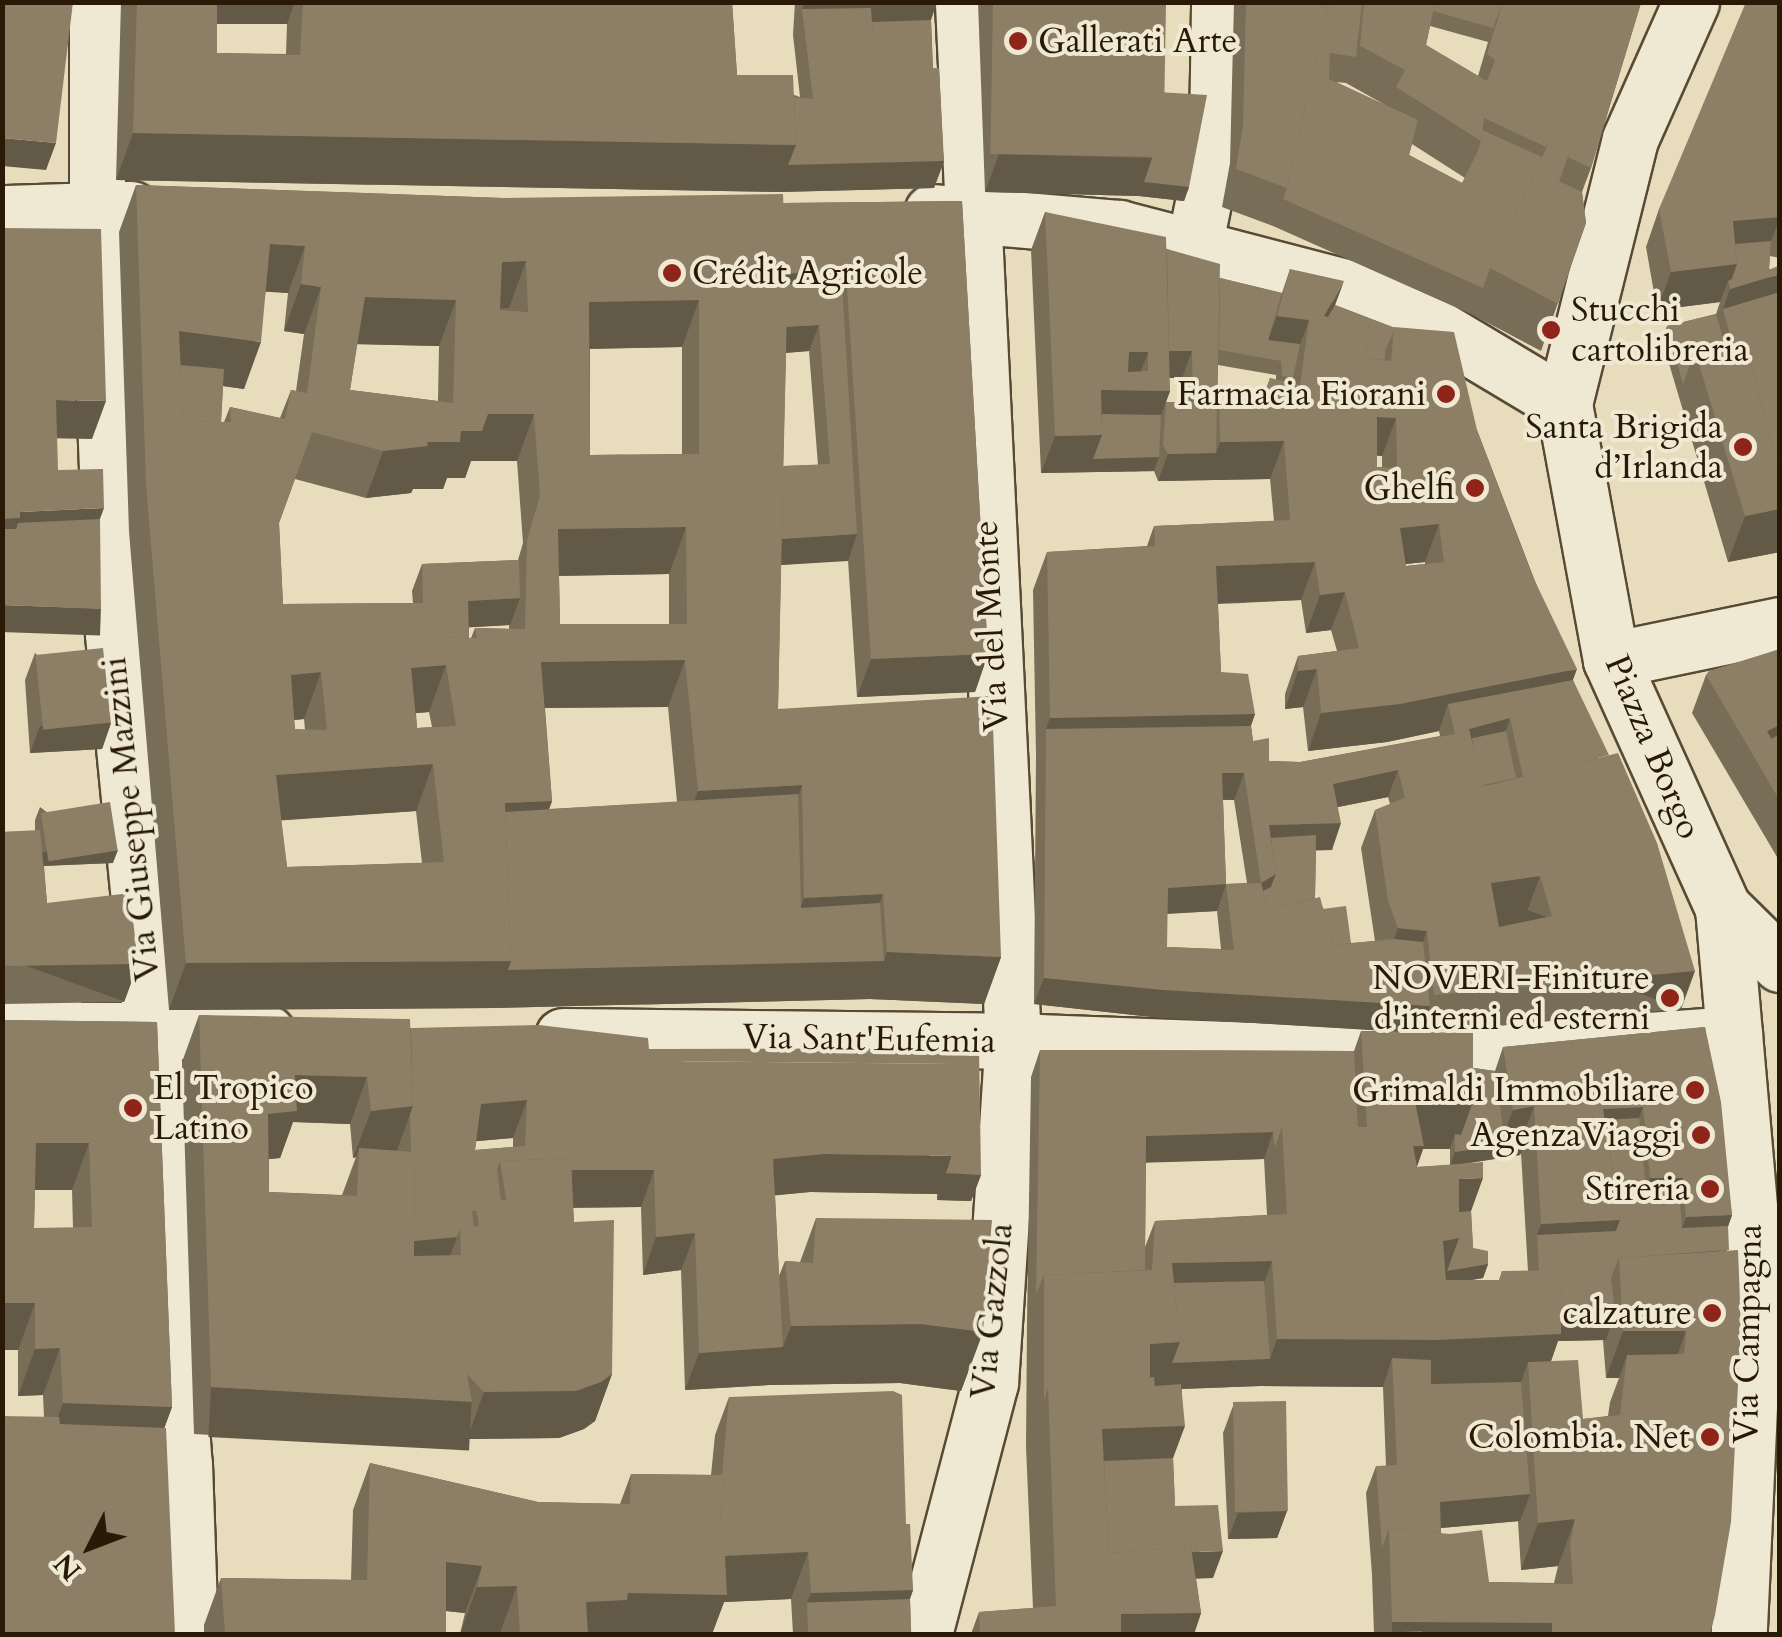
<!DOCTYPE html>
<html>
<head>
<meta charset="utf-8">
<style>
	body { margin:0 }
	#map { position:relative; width:1782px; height:1637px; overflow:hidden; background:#e7ddbc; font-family:Cardo,serif }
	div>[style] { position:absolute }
	.roads { filter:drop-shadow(2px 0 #584a34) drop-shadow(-2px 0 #584a34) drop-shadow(0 2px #584a34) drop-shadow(0 -2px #584a34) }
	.minor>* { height:55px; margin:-27.5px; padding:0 27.5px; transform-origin:27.5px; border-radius:27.5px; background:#efe9d3 }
	.wall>* { inset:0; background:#786d57 }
	.shaded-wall>* { inset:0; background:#625947; transform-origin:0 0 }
	.building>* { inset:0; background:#8c7f65; transform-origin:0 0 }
	.dots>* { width:28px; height:28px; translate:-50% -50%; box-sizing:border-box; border:5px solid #efe9d3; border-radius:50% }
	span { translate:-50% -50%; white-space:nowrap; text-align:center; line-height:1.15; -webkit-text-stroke:8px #efe9d3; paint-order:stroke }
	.poi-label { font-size:35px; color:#291906 }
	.left { translate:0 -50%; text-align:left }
	.right { translate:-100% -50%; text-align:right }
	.street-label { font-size:35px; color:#291906 }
	.frame { position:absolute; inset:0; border:5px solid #291906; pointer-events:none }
	.north { position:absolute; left:40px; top:1497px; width:100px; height:100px; -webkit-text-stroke:8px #efe9d3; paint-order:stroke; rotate:228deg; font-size:28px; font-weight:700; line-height:40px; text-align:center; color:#291906 }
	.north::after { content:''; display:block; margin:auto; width:35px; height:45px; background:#291906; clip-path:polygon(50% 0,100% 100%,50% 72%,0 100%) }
</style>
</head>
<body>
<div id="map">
	<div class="roads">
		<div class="minor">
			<div style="left:97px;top:2px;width:207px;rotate:90deg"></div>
			<div style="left:97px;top:209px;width:426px;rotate:87.8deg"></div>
			<div style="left:113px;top:635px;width:399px;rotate:84.4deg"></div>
			<div style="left:152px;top:1032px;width:433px;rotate:85.8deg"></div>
			<div style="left:184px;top:1464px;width:170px;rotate:88deg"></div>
			<div style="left:1691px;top:2px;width:150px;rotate:114deg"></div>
			<div style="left:1630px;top:139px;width:273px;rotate:104deg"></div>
			<div style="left:1564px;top:404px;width:260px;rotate:79.6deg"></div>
			<div style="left:1611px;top:660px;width:272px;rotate:65.7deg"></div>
			<div style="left:1723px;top:908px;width:368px;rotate:85deg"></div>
			<div style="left:1755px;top:1275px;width:359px;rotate:92.6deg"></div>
			<div style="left:932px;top:212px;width:188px;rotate:4.9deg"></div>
			<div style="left:1119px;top:228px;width:277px;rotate:14.6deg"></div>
			<div style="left:1387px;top:298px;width:206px;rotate:30.9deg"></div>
			<div style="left:2px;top:213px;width:129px;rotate:-1.8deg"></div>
			<div style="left:1194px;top:247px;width:115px;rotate:-78.5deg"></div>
			<div style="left:1217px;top:134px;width:132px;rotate:-89.1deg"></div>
			<div style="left:1611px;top:660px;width:173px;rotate:-11.7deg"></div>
			<div style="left:1723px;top:908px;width:80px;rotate:44.5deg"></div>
			<div style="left:2px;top:1028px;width:265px;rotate:1.1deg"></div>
			<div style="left:563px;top:1036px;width:450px;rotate:0.6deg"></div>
			<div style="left:1013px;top:1041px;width:407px;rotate:2.1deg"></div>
			<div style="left:1420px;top:1056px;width:315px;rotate:-4deg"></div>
			<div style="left:924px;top:1634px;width:260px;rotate:-75.3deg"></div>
			<div style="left:990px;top:1383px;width:343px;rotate:-86.2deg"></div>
			<div style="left:1013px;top:1041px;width:1040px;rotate:-92.76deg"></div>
		</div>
	</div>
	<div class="wall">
		<div style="clip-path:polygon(evenodd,121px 2px,732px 2px,737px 75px,800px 97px,793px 35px,795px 2px,937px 2px,931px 20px,933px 68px,944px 161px,934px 188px,779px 192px,116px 180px,121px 2px,217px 24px,287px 24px,286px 54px,217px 53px,217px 24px)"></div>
		<div style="clip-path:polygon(978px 2px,1090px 2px,1158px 92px,1189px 187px,1184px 201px,1139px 196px,985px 192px)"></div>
		<div style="clip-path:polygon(evenodd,1234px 2px,1641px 3px,1591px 168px,1582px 192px,1586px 223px,1541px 351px,1473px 315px,1273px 226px,1222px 207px,1230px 163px,1234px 2px,1430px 26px,1488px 42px,1478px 76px,1426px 45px,1430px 26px,1234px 2px,1336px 82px,1346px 83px,1387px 106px,1336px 82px,1234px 2px,1412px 144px,1465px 178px,1462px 183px,1409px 155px,1412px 144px)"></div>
		<div style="clip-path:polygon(1780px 2px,1780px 258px,1770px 256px,1769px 269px,1780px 552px,1728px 562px,1662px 340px,1667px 326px,1716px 314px,1720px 302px,1657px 310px,1646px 247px,1659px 209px)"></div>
		<div style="clip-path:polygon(evenodd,136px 185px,503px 198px,783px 203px,962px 201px,988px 654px,975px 692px,857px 697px,848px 560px,781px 565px,778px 709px,1001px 957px,984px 1004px,870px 999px,494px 1008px,169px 1010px,129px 532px,119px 232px,136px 185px,266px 291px,288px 293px,284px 331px,304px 334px,296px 391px,291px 390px,280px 418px,230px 407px,224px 422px,221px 422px,223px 386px,244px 389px,266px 291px,136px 185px,357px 344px,439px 346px,438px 401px,350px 390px,357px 344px,136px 185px,682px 347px,682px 454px,590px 455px,590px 349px,682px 347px,136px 185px,809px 351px,818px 465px,783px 466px,786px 353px,809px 351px,136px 185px,471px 461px,517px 461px,523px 543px,518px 560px,422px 564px,412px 591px,413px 603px,283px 604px,279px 523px,295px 479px,366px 498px,411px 493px,413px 489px,443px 489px,447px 478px,465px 478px,471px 461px,136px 185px,669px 574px,669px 624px,560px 624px,559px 576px,669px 574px,136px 185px,509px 625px,509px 629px,475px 628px,471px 638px,469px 638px,469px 627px,509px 625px,136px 185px,668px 707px,677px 802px,549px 809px,552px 801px,545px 708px,668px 707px,136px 185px,429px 712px,432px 727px,417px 728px,416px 713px,429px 712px,136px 185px,304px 719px,305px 730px,295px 729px,294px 720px,304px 719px,136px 185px,416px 811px,422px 863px,287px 867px,281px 820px,416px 811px)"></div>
		<div style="clip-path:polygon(evenodd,1045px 212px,1167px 249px,1220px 278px,1282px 293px,1290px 269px,1335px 305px,1395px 328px,1477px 430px,1573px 680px,1681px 1009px,1432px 1032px,1473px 1068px,1495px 1071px,1503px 1047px,1705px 1027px,1732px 1215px,1728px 1226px,1710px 1634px,1359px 1634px,1374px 1634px,1372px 1575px,1366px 1493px,1376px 1466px,1386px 1466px,1383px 1387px,1260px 1386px,1182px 1389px,1173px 1458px,1175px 1506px,1213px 1578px,1196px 1578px,1201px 1613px,1194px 1634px,971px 1634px,979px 1612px,1033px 1608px,1026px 1447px,1027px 1322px,1031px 1077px,1040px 1050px,1354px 1051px,1361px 1031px,1391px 1031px,1152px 1017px,1034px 1004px,1036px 755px,1033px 590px,1047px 552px,1147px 546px,1154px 526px,1274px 521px,1270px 479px,1158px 481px,1154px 471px,1041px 473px,1031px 250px,1045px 212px,1218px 365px,1276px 375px,1276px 380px,1270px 378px,1262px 400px,1219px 403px,1217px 408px,1218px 365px,1045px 212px,1169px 378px,1182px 378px,1183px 402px,1166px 402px,1170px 391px,1169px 378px,1045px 212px,1377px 455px,1382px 456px,1382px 467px,1377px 467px,1377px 455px,1045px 212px,1425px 562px,1425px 564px,1406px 566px,1406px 564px,1425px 562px,1045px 212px,1301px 600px,1306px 633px,1331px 630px,1337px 651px,1298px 656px,1285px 694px,1285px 709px,1303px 707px,1308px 751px,1387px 742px,1439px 731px,1440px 736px,1300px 762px,1269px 761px,1253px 741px,1251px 726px,1255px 714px,1221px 672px,1218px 604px,1301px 600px,1045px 212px,1388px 797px,1390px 804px,1375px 810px,1361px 848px,1375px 941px,1351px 943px,1315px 898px,1316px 850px,1332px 850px,1338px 807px,1388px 797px,1045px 212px,1223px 800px,1234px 800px,1247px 883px,1226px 884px,1223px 800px,1045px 212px,1217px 911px,1221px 949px,1167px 947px,1167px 914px,1217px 911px,1045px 212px,1526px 914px,1528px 921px,1499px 927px,1497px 918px,1526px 914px,1045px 212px,1423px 1149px,1450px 1149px,1450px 1165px,1417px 1167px,1423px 1149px,1045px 212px,1521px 1153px,1528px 1271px,1502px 1271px,1499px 1280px,1472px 1280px,1483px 1278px,1488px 1264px,1473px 1248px,1471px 1211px,1460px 1164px,1520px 1155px,1521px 1153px,1045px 212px,1264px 1159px,1267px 1215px,1155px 1221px,1145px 1247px,1146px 1162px,1264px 1159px,1045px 212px,1603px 1340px,1606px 1378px,1619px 1378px,1610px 1402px,1608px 1416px,1583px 1419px,1551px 1361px,1558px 1341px,1603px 1340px,1045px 212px,1518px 1521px,1521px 1570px,1558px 1566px,1554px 1583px,1489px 1582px,1441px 1533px,1441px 1528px,1518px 1521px)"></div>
		<div style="clip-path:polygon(1780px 649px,1780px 862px,1692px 713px,1706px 675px)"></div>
		<div style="clip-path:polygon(35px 653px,111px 723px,102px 749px,30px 753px,25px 680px)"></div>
		<div style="clip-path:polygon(40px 807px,113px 863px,44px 866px,47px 903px,138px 964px,124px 1002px,2px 1004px,2px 832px,35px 831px,35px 820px)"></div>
		<div style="clip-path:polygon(evenodd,199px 1015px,411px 1028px,649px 1049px,981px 1175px,971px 1201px,937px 1200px,937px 1194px,810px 1192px,775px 1195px,779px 1276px,785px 1261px,800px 1262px,816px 1218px,983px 1332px,961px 1391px,900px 1383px,769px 1385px,685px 1390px,681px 1270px,643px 1275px,641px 1207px,573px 1208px,574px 1222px,612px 1374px,595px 1421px,584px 1429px,559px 1438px,467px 1439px,460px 1432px,454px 1449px,194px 1434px,182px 1062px,199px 1015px,293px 1122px,350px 1124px,353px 1158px,356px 1157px,342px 1195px,269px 1192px,269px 1159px,280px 1158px,293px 1122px,199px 1015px,513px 1138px,513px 1147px,475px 1150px,476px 1141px,513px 1138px)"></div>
		<div style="clip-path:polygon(evenodd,2px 1020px,157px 1022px,172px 1407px,164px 1428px,44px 1417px,43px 1395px,18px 1396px,18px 1350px,2px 1020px,35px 1190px,72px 1190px,73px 1228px,34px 1228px,35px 1190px)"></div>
		<div style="clip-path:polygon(729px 1397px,906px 1524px,913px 1590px,910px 1599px,911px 1634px,793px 1634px,791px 1599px,724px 1602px,712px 1634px,460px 1634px,465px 1613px,446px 1611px,446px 1634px,204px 1634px,204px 1625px,221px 1578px,351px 1580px,353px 1510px,370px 1463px,538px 1502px,620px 1504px,631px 1474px,711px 1475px,715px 1435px)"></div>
		<div style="clip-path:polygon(1233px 1406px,1287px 1511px,1277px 1538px,1228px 1539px,1223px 1433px)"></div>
	</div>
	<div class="shaded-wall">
		<div style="clip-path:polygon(208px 2px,295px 2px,287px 24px,200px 24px)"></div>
		<div style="clip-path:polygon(805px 2px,937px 2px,926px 34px,802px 9px)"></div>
		<div style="clip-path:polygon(133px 133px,796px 145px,944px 161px,934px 188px,779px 192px,116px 180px)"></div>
		<div style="clip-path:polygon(2px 138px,56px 143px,46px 170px,2px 166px)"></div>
		<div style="clip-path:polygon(999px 154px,1152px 158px,1189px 187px,1184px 201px,1139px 196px,985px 192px)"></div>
		<div style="clip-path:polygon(1780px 217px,1766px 255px,1726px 258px,1733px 221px)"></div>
		<div style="clip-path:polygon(270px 244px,305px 246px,288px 293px,253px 291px)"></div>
		<div style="clip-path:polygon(526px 261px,509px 308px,485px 309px,502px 262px)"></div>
		<div style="clip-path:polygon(1737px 264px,1729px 286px,1728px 281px,1720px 302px,1657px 310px,1671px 272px)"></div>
		<div style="clip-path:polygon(846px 272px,832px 310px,776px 285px,780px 274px)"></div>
		<div style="clip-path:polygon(1780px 274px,1780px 310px,1723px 309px,1730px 289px)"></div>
		<div style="clip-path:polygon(1344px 281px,1330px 319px,1324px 316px)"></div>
		<div style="clip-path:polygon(301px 284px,321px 287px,304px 334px,284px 331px)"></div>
		<div style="clip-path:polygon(365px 297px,456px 300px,439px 346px,347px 344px)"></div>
		<div style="clip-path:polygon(699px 300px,682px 347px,572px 349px,589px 302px)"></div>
		<div style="clip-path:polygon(1277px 316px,1309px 320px,1295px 358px,1263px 354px)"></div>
		<div style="clip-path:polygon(819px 325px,809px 351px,769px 354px,779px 327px)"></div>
		<div style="clip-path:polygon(179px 331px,261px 342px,244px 389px,167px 378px)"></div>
		<div style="clip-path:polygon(1163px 351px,1192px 351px,1182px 378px,1153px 378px)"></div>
		<div style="clip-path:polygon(1129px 352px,1148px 352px,1134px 390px,1115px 390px)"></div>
		<div style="clip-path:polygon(1101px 390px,1170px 391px,1156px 429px,1092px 414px)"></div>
		<div style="clip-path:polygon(56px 400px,106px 401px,92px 439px,42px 438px)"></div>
		<div style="clip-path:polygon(488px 414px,534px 414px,517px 461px,471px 461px,465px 478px,447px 478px,443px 489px,413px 489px,411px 493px,366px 498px,383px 451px,427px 442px,461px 431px)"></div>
		<div style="clip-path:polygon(1377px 417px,1396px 418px,1382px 456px,1363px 455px)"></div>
		<div style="clip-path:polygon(1102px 435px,1159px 457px,1154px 471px,1041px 473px,1055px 436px)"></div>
		<div style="clip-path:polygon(1284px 441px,1270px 479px,1158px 481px,1168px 454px,1216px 453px,1220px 442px)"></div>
		<div style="clip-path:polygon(104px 508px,90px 546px,2px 556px,2px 519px,20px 512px)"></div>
		<div style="clip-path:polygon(1780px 509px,1780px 552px,1728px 562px,1745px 516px)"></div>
		<div style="clip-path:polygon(1439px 524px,1425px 562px,1386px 566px,1400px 528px)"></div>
		<div style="clip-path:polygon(686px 527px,669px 574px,540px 576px,558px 529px)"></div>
		<div style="clip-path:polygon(857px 534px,848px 561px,764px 566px,774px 539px)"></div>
		<div style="clip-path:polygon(1315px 562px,1301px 600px,1203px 604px,1216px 566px)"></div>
		<div style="clip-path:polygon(1345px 592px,1331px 630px,1306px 633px,1320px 595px)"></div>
		<div style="clip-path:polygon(520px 598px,510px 625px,459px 628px,468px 601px)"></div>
		<div style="left:2px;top:605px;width:99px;height:27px;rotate:2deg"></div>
		<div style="clip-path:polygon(988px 654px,975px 692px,857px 697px,871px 659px)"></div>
		<div style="clip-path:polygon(685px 660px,668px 707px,524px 708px,541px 662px)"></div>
		<div style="clip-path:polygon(446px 665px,429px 712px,394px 715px,411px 668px)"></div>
		<div style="clip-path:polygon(1317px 669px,1303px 707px,1285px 709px,1298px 671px)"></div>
		<div style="clip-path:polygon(1577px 669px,1563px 707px,1448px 704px,1439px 731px,1387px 742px,1308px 751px,1321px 713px)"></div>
		<div style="clip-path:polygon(321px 672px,304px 719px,274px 722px,291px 675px)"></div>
		<div style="clip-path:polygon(1255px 714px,1241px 752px,1046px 729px,1050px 718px)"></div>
		<div style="clip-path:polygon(1510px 718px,1501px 745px,1464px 742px,1469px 729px)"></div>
		<div style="clip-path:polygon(111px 723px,102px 749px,30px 753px,40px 726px)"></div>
		<div style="clip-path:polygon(1780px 725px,1780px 756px,1767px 731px)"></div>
		<div style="clip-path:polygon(433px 764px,416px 811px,259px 822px,276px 775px)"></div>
		<div style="clip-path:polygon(1398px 770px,1388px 797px,1323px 810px,1333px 784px)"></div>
		<div style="clip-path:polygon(1222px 773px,1244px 773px,1234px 800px,1212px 799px)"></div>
		<div style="clip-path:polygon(802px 785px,785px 832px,681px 838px,698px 791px)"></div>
		<div style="clip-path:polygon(552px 801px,535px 848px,503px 849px,505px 803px)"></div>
		<div style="clip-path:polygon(1341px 823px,1332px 850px,1267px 852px,1269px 825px)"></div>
		<div style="clip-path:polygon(118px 850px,113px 863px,38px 866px,43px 852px)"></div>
		<div style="clip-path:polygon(1276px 874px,1266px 900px,1261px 883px)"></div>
		<div style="clip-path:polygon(1540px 876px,1526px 914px,1477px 921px,1491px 883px)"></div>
		<div style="clip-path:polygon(1226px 884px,1217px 911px,1158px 914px,1168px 888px)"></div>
		<div style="clip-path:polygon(883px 894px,866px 941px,787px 945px,804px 898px)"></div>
		<div style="clip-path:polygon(1398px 928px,1427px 931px,1413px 969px,1384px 966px)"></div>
		<div style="clip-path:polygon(887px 952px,1001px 957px,984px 1004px,870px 999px)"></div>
		<div style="clip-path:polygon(511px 961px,884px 961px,870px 999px,494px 1008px,169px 1010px,186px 963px)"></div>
		<div style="left:138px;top:964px;width:40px;height:136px;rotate:110deg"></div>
		<div style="left:1695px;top:971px;width:40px;height:262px;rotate:110deg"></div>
		<div style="clip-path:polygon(1044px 978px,1430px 1006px,1420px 1033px,1152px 1017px,1034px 1004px)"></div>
		<div style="clip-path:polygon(295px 1075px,367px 1077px,350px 1124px,293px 1122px,280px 1158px,251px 1161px,268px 1114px)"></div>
		<div style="clip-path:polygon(527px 1100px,513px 1138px,468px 1142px,481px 1104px)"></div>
		<div style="clip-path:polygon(1415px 1102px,1473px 1102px,1456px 1149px,1455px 1134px,1450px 1149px,1423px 1149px,1407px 1193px)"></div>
		<div style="clip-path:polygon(413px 1106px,396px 1153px,359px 1148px,356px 1157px,353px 1158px,371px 1111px)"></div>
		<div style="clip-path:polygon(1534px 1106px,1521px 1142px,1525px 1142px,1520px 1155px,1450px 1166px,1455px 1152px,1500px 1145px,1513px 1110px)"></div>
		<div style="clip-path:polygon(1643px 1107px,1629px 1145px,1599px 1121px,1603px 1109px)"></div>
		<div style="clip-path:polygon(1273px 1132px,1264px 1159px,1136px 1163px,1146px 1136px)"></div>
		<div style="clip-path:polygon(36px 1143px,89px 1143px,72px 1190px,19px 1190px)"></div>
		<div style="clip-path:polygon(824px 1154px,952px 1156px,939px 1194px,810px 1192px,759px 1197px,773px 1159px)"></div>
		<div style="clip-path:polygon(502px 1170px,654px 1170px,641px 1207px,503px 1208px,506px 1200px)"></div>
		<div style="clip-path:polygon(946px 1173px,981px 1175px,971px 1201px,937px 1200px)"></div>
		<div style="clip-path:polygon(1483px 1178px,1466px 1225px,1447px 1213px,1459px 1179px)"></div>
		<div style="clip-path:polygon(1650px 1178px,1683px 1178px,1669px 1216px,1636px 1216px)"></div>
		<div style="clip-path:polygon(1732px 1215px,1719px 1253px,1672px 1255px,1686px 1217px)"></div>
		<div style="clip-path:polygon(1620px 1220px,1606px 1258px,1537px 1235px,1541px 1224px)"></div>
		<div style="clip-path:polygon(695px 1233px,681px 1270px,643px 1275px,656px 1237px)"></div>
		<div style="clip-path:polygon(457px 1237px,443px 1275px,401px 1279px,414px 1241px)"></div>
		<div style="clip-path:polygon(1459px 1238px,1488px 1264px,1483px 1278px,1426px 1288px,1443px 1241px)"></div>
		<div style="clip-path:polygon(1272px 1261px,1255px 1308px,1164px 1283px,1172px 1263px)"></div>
		<div style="clip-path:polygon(2px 1303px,35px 1303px,18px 1350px,2px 1350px)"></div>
		<div style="clip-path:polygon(1615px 1313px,1606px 1340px,1558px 1341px,1544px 1381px,1528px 1362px,1521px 1382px,1421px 1387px,1392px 1358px,1383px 1387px,1260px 1386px,1150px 1390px,1185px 1426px,1163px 1485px,1050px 1445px,1150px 1344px,1180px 1342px,1270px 1359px,1277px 1339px,1557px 1315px)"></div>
		<div style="clip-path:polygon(921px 1324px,983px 1332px,961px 1391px,900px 1383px,769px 1385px,685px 1390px,699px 1353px,783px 1347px,791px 1326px)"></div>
		<div style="clip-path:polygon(1623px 1331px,1686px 1331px,1669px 1378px,1627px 1355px,1619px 1378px,1606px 1378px)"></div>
		<div style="clip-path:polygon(60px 1348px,43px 1395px,18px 1396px,35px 1349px)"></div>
		<div style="clip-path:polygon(612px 1374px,595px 1421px,584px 1429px,559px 1438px,467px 1439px,484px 1392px)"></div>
		<div style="left:211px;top:1387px;width:261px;height:50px;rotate:3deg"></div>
		<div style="clip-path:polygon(63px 1403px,172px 1407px,155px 1454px,46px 1450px)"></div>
		<div style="clip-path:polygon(1530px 1494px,1520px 1521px,1430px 1529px,1440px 1502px)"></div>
		<div style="clip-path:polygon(1287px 1511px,1277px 1538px,1228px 1539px,1238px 1513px)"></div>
		<div style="clip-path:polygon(1575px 1519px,1558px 1566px,1521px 1570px,1538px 1523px)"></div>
		<div style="clip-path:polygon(717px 1533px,808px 1552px,791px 1599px,724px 1602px,712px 1634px,574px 1634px,586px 1602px,628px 1593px)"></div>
		<div style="clip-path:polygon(1223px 1551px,1213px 1578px,1166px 1580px,1175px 1553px)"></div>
		<div style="clip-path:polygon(446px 1562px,482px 1566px,465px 1613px,428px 1609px)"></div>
		<div style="clip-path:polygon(517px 1586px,500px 1633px,460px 1634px,477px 1587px)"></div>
		<div style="clip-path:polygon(913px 1590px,897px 1634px,807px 1602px,811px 1593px)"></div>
		<div style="clip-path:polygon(1201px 1613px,1194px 1634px,1114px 1634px,1121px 1614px)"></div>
		<div style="left:1392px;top:1622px;width:160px;height:13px"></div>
	</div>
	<div class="building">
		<div style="clip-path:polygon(2px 2px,73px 2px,56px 143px,2px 138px)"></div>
		<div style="clip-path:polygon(137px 2px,217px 2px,217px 53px,300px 55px,303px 2px,732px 2px,737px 75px,793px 75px,796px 145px,133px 133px)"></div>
		<div style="left:993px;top:2px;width:173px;height:152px;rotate:1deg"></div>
		<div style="clip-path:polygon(1246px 2px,1329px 2px,1287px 188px,1236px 169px,1243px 125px)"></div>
		<div style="clip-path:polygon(1329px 2px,1362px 2px,1356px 57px,1330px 53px,1329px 79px,1418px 120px,1409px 155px,1462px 183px,1477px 153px,1481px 141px,1482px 130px,1542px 157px,1490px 268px,1483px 288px,1283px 199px,1287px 188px)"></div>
		<div style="clip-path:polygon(1364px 2px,1435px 2px,1426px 45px,1487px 81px,1495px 60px,1487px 54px,1503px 2px,1641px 3px,1591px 168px,1568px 157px,1571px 148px,1551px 138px,1546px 147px,1484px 118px,1481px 141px,1396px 87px,1405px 70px,1360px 46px)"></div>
		<div style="clip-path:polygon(1435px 2px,1503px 2px,1493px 28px,1433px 11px)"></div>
		<div style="clip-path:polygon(1746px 2px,1780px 2px,1780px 217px,1733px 221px,1737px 264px,1671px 272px,1659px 209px)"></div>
		<div style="clip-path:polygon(871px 8px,875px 69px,939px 68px,944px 161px,788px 165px,796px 145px,794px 97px,813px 99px,802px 9px)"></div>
		<div style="left:931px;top:20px;width:48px;height:59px;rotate:88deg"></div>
		<div style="clip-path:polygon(1158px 92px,1207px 95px,1189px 187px,1144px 182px,1152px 158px)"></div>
		<div style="clip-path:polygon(1551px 138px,1571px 148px,1545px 221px,1580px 240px,1558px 304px,1490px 268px)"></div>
		<div style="clip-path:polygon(1559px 181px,1582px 192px,1586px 223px,1580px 240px,1545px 221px)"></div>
		<div style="clip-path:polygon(evenodd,136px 185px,503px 198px,783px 194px,787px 307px,778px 709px,992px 696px,1001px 957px,887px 952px,883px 894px,804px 898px,802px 785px,698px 791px,685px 660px,541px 662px,552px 801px,505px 803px,511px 961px,186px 963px,146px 485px,136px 185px,270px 244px,305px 246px,301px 284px,321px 287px,307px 393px,291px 390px,285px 419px,230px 407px,231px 422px,183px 421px,179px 331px,261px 342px,270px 244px,136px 185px,526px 261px,528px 312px,500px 310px,502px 262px,526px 261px,136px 185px,365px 297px,456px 300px,453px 403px,350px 390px,365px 297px,136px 185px,699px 300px,699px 454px,590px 455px,589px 302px,699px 300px,136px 185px,488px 414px,534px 414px,540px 496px,527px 540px,525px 629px,475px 628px,477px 638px,431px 637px,431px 603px,283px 604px,279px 523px,312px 432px,383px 451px,428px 446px,427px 442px,460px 442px,461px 431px,482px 431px,488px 414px,136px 185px,686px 527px,687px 624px,560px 624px,558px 529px,686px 527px,136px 185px,446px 665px,456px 726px,417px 728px,411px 668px,446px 665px,136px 185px,321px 672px,327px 730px,295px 729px,291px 675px,321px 672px,136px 185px,433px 764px,444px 862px,287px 867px,276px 775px,433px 764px)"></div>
		<div style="clip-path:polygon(962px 201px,988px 654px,871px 659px,846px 272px,785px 273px,783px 203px)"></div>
		<div style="clip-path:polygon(evenodd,1045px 212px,1166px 237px,1170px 391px,1101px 390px,1102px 435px,1055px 436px,1045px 212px,1129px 352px,1148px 352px,1148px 371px,1128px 372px,1129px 352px)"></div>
		<div style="clip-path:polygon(2px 228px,101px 229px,106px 401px,56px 400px,58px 470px,103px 469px,104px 508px,20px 512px,20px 518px,2px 519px)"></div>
		<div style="clip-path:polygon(1771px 241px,1769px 269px,1754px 268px,1732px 279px,1737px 264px,1735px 244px)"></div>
		<div style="clip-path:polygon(1167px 249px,1220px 264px,1216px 453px,1168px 454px,1163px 445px,1166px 402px,1193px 402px,1192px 351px,1169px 351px)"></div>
		<div style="clip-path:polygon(1780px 265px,1780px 274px,1730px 289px,1728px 281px,1754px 268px,1771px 269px)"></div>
		<div style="clip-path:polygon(evenodd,1290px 269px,1344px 281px,1324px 316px,1370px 326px,1366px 358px,1391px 361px,1394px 327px,1454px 332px,1477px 430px,1532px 575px,1577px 669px,1400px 704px,1321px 713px,1317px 669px,1298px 671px,1298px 656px,1359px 648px,1345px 592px,1320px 595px,1315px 562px,1216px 566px,1221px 672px,1248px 674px,1255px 714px,1050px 718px,1047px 552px,1155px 546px,1154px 526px,1290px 520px,1284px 441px,1220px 442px,1219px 403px,1264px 400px,1270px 378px,1300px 385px,1309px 320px,1277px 316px,1290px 269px,1377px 417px,1396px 418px,1397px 468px,1377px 467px,1377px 417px,1290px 269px,1439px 524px,1444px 562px,1406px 566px,1400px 528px,1439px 524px)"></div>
		<div style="clip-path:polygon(1220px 278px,1282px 293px,1268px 340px,1300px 344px,1293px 378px,1282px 376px,1281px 361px,1219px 350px)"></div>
		<div style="clip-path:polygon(842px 283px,857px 534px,782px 539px,783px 466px,830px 464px,819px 325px,786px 327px,786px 284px)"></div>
		<div style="clip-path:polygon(1780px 292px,1780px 477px,1745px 340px,1732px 343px,1723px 309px)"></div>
		<div style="clip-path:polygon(1335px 305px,1395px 328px,1385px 351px,1385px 360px,1366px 358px,1370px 326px,1328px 317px)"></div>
		<div style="clip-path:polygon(1716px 314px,1725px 344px,1695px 351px,1683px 384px,1667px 326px)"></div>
		<div style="clip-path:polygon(1745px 340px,1780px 477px,1780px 509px,1745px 516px,1695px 351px)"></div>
		<div style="clip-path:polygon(180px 365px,224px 369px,221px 422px,183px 421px)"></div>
		<div style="clip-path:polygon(1102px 414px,1161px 415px,1159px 457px,1093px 459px,1102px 435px)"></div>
		<div style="clip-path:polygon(100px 519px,101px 609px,2px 605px,2px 529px,16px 529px,18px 523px)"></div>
		<div style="clip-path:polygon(519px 560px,520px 598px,468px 601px,469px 638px,431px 637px,431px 603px,423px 603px,422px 564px)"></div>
		<div style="left:103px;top:648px;width:75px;height:68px;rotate:84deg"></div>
		<div style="clip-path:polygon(1780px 649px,1780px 725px,1767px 731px,1780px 754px,1780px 801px,1706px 675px,1709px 671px)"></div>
		<div style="clip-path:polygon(evenodd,1573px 680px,1609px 755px,1523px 777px,1510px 718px,1469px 729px,1483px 786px,1412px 795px,1405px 798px,1398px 770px,1333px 784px,1341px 823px,1269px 825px,1276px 874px,1261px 883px,1268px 910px,1320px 897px,1333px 945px,1394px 939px,1423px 942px,1430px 1006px,1162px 990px,1044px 978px,1046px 729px,1251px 726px,1253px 741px,1269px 738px,1269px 761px,1300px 762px,1455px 734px,1448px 704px,1573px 680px,1222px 773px,1244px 773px,1261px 883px,1226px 884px,1222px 773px,1573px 680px,1226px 884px,1234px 950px,1167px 947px,1168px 888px,1226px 884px)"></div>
		<div style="left:1506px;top:731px;width:48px;height:35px;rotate:78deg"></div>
		<div style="clip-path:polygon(1780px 734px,1780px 754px,1771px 739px)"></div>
		<div style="clip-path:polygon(evenodd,1618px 753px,1657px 843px,1695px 971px,1434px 995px,1427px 931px,1398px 928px,1388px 901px,1375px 810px,1412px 795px,1490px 785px,1618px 753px,1540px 876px,1552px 916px,1499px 927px,1491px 883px,1540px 876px)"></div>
		<div style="clip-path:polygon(798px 794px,801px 908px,880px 903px,884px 961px,508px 970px,511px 961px,505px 812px)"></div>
		<div style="left:110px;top:802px;width:49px;height:70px;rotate:81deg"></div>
		<div style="clip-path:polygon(40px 830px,47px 903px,130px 893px,138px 964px,2px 966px,2px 832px)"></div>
		<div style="clip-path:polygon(1316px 835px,1315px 898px,1268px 910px,1263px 891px,1271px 887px,1276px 874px,1271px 838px)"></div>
		<div style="clip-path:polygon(1346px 906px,1351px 943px,1333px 945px,1323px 909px)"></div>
		<div style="clip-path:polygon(199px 1015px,410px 1019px,413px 1106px,371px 1111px,367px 1077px,295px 1075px,297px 1111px,268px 1114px,269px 1192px,357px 1196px,359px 1148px,415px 1152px,414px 1256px,461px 1255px,460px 1229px,479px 1226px,475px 1202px,506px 1200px,500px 1161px,571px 1158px,574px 1222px,614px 1220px,612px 1374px,601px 1382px,576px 1391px,484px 1392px,467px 1374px,472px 1402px,211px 1387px)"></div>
		<div style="clip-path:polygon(evenodd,2px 1020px,157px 1022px,172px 1407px,63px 1403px,60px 1348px,35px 1349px,35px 1303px,2px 1303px,2px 1020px,36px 1143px,89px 1143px,92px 1227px,34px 1228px,36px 1143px)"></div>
		<div style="clip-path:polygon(evenodd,539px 1025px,648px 1038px,650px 1061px,952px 1064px,952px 1156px,824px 1154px,773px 1159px,783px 1347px,699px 1353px,695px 1233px,656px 1237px,654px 1170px,571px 1170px,571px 1158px,500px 1161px,497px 1170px,501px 1201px,475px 1202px,477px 1211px,472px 1211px,474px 1227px,460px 1229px,457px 1237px,414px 1241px,415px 1152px,411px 1152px,410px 1115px,413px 1106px,411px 1028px,539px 1025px,527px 1100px,525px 1146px,475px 1150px,481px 1104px,527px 1100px)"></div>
		<div style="clip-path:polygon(1705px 1027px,1721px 1102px,1732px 1215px,1686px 1217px,1683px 1178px,1650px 1178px,1643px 1107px,1603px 1109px,1620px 1220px,1541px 1224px,1534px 1106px,1513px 1110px,1503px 1047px)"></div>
		<div style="clip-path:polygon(1361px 1031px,1473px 1033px,1473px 1102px,1415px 1102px,1424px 1146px,1413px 1146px,1417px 1167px,1483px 1162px,1483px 1178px,1459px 1179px,1459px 1238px,1443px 1241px,1446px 1280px,1500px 1280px,1502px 1271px,1562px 1270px,1561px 1334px,1438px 1340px,1277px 1339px,1272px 1261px,1172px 1263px,1180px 1342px,1150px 1344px,1150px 1378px,1048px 1388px,1044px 1400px,1044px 1275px,1152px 1270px,1155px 1221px,1287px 1214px,1282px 1127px,1367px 1127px)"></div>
		<div style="clip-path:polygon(979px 1048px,981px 1175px,946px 1173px,952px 1156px,952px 1064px,650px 1061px,649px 1049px)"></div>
		<div style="clip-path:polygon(1040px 1050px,1354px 1051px,1358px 1127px,1282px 1127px,1275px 1147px,1273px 1132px,1146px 1136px,1145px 1270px,1044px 1275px,1036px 1295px)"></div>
		<div style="clip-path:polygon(1473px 1068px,1495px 1071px,1504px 1134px,1525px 1130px,1525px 1142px,1455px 1152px,1455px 1134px,1461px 1135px,1473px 1102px)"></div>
		<div style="clip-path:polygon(1639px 1118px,1646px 1189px,1679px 1189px,1682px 1228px,1728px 1226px,1729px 1250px,1619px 1258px,1611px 1278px,1615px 1313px,1561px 1315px,1562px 1270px,1539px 1271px,1537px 1235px,1616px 1231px,1620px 1220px,1605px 1120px)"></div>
		<div style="clip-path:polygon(1471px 1211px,1473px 1248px,1488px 1251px,1488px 1264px,1447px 1271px,1459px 1238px,1459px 1212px)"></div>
		<div style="clip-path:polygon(816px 1218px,992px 1220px,983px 1332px,921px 1324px,791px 1326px,785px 1261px,813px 1263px)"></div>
		<div style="clip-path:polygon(1738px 1250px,1741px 1326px,1731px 1522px,1715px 1615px,1710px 1634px,1552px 1634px,1552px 1623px,1392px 1622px,1389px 1528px,1450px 1534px,1482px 1530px,1489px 1582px,1573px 1584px,1570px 1543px,1575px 1519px,1538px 1523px,1528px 1362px,1578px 1360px,1583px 1419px,1620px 1415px,1627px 1355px,1684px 1354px,1686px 1331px,1623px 1331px,1619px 1258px)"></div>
		<div style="clip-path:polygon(1264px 1281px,1270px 1359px,1172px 1363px,1180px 1342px,1174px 1283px)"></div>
		<div style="clip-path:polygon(1392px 1358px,1431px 1360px,1431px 1384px,1521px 1382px,1530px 1494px,1440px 1502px,1441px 1533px,1389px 1528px,1382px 1548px,1376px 1466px,1397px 1465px)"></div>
		<div style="clip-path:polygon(1154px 1377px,1155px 1386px,1181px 1384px,1185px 1426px,1102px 1429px,1109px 1553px,1191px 1547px,1201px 1613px,1121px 1614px,1121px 1634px,980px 1634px,979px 1612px,1056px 1606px,1048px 1388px)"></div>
		<div style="clip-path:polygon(893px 1391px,902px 1395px,906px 1524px,720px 1524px,724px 1475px,722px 1475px,729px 1397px)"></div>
		<div style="left:1286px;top:1401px;width:110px;height:53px;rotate:89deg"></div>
		<div style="clip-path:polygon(2px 1416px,59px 1417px,60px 1424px,166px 1428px,175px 1634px,2px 1634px)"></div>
		<div style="clip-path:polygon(1173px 1458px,1175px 1506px,1218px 1505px,1223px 1551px,1192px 1552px,1191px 1547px,1109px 1553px,1104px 1461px)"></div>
		<div style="clip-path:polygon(370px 1463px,538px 1502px,630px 1504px,631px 1474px,724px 1475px,720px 1524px,910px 1524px,913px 1590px,811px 1593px,808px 1552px,725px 1556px,727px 1595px,628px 1593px,627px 1600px,586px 1602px,588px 1634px,520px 1634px,517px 1586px,477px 1587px,482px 1566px,446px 1562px,446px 1634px,225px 1634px,221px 1578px,367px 1580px)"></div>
		<div style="left:910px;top:1599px;width:35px;height:103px;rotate:88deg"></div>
		<div style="clip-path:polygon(1422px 1631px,1422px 1634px,1360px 1634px)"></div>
	</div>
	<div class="dots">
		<div style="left:1018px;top:41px;background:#8f2418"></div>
		<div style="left:672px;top:273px;background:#8f2418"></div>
		<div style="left:1551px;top:330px;background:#8f2418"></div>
		<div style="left:1446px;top:394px;background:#8f2418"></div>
		<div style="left:1743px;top:447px;background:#8f2418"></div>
		<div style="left:1475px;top:488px;background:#8f2418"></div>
		<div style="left:1670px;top:998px;background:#8f2418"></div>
		<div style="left:1695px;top:1090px;background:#8f2418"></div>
		<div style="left:133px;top:1108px;background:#8f2418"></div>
		<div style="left:1701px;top:1135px;background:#8f2418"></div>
		<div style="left:1710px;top:1189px;background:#8f2418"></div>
		<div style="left:1712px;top:1313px;background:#8f2418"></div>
		<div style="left:1710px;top:1437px;background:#8f2418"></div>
	</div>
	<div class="poi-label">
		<span class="left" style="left:1038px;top:41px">Gallerati Arte</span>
		<span class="left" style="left:692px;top:273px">Crédit Agricole</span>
		<span class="left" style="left:1571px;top:330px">Stucchi<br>cartolibreria</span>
		<span class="right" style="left:1426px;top:394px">Farmacia Fiorani</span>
		<span class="right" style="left:1723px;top:447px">Santa Brigida<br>d’Irlanda</span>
		<span class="right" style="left:1455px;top:488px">Ghelfi</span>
		<span class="right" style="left:1650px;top:998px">NOVERI-Finiture<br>d'interni ed esterni</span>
		<span class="left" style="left:153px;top:1108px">El Tropico<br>Latino</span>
		<span class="right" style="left:1675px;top:1090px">Grimaldi Immobiliare</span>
		<span class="right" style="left:1681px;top:1135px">AgenzaViaggi</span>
		<span class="right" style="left:1690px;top:1189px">Stireria</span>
		<span class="right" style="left:1692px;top:1313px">calzature</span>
		<span class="right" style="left:1690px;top:1437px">Colombia. Net</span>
	</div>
	<div class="street-label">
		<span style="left:991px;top:626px;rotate:-93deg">Via del Monte</span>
		<span style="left:1653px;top:747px;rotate:67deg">Piazza Borgo</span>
		<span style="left:131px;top:819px;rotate:-96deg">Via Giuseppe Mazzini</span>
		<span style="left:869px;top:1039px;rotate:1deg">Via Sant'Eufemia</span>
		<span style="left:992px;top:1311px;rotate:-84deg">Via Gazzola</span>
		<span style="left:1748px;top:1334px;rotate:-89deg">Via Campagna</span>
	</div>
	<div class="frame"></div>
	<div class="north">N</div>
</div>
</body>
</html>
